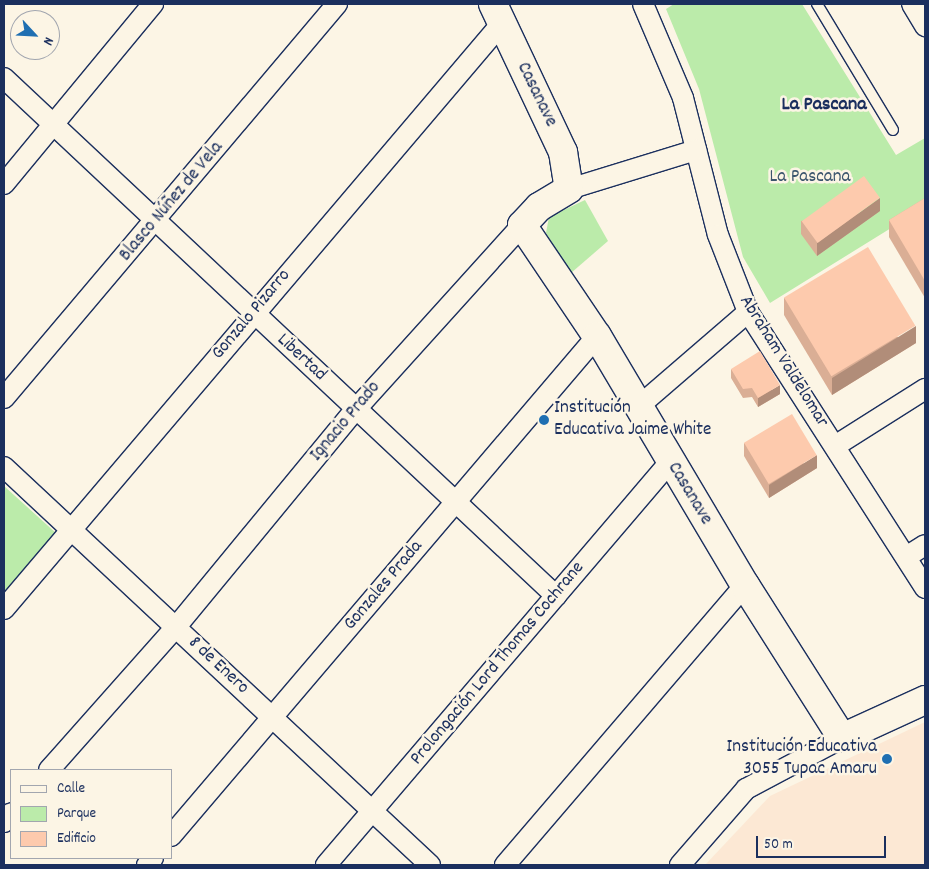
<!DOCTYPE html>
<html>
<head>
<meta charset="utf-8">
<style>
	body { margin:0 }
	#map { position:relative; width:929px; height:869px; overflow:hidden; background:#fcf5e5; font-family:Dekko,sans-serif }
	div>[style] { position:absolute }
	.built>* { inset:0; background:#fce8d4 }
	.green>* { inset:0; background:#bbebaa }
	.roads { filter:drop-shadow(1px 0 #1b2f5e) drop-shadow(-1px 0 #1b2f5e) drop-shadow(0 1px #1b2f5e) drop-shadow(0 -1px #1b2f5e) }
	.lane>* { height:10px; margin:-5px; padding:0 5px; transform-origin:5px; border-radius:5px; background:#fcf5e5 }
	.street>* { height:20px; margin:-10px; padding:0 10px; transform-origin:10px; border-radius:10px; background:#fcf5e5 }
	.secondary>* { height:28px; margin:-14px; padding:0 14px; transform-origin:14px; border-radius:14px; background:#fcf5e5 }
	.wall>* { inset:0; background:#daae95 }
	.shaded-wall>* { inset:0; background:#b18d79 }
	.building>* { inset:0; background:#fdcaad; transform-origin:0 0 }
	.dots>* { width:14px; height:14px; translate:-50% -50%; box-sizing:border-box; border:2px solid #fcf5e5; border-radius:50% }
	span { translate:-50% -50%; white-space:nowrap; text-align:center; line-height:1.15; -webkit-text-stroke:5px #fcf5e5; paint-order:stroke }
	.street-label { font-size:19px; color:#1b2f5e }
	.park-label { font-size:19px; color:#3b556d }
	.poi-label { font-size:19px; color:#1b2f5e }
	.left { translate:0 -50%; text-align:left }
	.right { translate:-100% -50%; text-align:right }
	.neighbourhood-label { font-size:20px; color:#1b2f5e; font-weight:700 }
	.frame { position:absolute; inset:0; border:5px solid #1b2f5e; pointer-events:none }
	.legend { position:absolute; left:10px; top:769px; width:162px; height:90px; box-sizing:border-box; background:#fcf5e5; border:1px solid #a2a6af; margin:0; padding:6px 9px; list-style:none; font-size:15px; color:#1b2f5e }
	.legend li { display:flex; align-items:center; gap:10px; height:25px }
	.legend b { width:25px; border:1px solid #a2a6af }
	.north { position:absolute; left:10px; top:10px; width:50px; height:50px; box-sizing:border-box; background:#fcf5e5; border:1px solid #a2a6af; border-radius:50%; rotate:115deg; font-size:14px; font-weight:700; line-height:20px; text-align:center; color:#1b2f5e }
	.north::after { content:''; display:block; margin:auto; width:18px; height:22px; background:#1f6fb2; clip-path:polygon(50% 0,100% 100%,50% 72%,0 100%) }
	.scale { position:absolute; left:756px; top:836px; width:130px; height:22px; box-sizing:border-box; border:2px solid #1b2f5e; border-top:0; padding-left:6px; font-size:15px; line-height:18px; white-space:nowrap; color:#1b2f5e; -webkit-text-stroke:4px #fcf5e5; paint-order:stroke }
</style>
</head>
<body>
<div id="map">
	<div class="built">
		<div style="clip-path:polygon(925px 722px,925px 865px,705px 865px,770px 796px)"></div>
	</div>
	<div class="green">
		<div style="clip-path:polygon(674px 4px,802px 4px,896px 155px,925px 138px,925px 207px,770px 303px,743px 257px,699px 89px,666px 9px)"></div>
		<div style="clip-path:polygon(585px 200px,608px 241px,571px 273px,546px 233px,549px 217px)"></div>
		<div style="clip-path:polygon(4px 486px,57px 534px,4px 596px)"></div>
	</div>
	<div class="roads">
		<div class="lane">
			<div style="left:817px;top:4px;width:147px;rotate:58.9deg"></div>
		</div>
		<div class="street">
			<div style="left:643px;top:4px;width:102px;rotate:66.9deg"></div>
			<div style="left:683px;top:98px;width:141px;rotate:75.7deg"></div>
			<div style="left:718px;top:235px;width:83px;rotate:68.7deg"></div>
			<div style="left:748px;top:312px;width:328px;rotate:57.3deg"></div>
			<div style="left:912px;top:4px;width:26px;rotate:59deg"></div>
			<div style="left:4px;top:78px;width:757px;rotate:43.18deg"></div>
			<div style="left:4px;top:184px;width:234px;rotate:-50.4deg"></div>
			<div style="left:569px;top:189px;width:133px;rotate:-17.1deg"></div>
			<div style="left:4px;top:398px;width:516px;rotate:-49.8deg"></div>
			<div style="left:638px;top:407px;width:145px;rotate:-40.8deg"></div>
			<div style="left:835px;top:446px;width:107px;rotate:-32.3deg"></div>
			<div style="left:4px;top:467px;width:583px;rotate:43.05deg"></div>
			<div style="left:906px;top:557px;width:22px;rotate:-32deg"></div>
			<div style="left:4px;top:609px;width:769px;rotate:-49.64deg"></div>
			<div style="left:49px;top:770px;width:191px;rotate:-48.4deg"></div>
			<div style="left:176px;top:627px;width:283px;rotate:-50.5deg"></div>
			<div style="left:356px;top:409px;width:248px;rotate:-47.9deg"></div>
			<div style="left:4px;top:822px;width:11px;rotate:-52deg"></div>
			<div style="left:171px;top:836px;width:657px;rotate:-49.57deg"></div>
			<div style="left:147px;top:865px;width:9px;rotate:-49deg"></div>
			<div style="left:326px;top:865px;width:530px;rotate:-49.52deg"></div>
			<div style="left:505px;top:865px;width:369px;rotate:-49.4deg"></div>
			<div style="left:680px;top:865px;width:101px;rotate:-49deg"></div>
			<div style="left:746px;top:789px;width:109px;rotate:-28deg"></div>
		</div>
		<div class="secondary">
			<div style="left:493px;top:4px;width:164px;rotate:64.7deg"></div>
			<div style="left:563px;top:152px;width:37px;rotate:81deg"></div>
			<div style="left:569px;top:189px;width:35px;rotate:149deg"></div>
			<div style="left:539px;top:207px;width:25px;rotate:133deg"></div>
			<div style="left:522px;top:225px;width:134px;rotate:56deg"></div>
			<div style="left:597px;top:336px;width:290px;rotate:59.3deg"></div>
			<div style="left:745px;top:585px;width:181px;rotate:57.6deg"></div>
			<div style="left:842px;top:738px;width:91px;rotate:-24.6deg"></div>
		</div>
	</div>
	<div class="wall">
		<div style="clip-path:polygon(925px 198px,925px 298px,889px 237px,889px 220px)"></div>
		<div style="clip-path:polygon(880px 211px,817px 256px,801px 234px,801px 221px)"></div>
		<div style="clip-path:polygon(784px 298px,916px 343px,832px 395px,784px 315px)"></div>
		<div style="clip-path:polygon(731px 369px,780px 394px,758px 407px,752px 397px,743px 398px,731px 378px)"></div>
		<div style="clip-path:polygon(744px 443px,817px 468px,769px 498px,744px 456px)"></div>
	</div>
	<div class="shaded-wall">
		<div style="clip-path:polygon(880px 198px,880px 211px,817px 256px,817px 243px)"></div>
		<div style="clip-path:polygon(916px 326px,916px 343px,832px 395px,832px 378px)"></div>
		<div style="clip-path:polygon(780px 385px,780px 394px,758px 407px,758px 398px)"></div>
		<div style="clip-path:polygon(817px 455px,817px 468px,769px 498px,769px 485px)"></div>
	</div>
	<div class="building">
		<div style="left:864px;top:176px;width:27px;height:77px;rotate:54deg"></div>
		<div style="clip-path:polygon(925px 198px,925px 281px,889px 220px)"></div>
		<div style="left:868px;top:247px;width:92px;height:98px;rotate:59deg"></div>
		<div style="clip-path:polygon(760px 351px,780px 385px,758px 398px,752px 388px,743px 389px,731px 369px)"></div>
		<div style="left:792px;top:414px;width:48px;height:56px;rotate:59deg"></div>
	</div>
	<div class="dots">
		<div style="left:544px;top:420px;background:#1f6fb2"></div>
		<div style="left:887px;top:759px;background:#1f6fb2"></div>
	</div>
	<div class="street-label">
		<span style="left:536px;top:95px;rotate:64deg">Casanave</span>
		<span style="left:172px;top:202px;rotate:-50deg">Blasco Núñez de Vela</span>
		<span style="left:252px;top:315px;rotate:-50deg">Gonzalo Pizarro</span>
		<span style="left:301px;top:358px;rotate:43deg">Libertad</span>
		<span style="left:783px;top:362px;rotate:58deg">Abraham Valdelomar</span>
		<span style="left:346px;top:422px;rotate:-50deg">Ignacio Prado</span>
		<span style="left:689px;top:494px;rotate:59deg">Casanave</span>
		<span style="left:384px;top:586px;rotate:-50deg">Gonzales Prada</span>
		<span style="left:498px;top:664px;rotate:-50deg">Prolongación Lord Thomas Cochrane</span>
		<span style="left:218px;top:666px;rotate:43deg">8 de Enero</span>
	</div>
	<div class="park-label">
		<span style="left:810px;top:178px">La Pascana</span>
	</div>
	<div class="poi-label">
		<span class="left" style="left:554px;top:420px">Institución<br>Educativa Jaime White</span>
		<span class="right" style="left:877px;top:759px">Institución Educativa<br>3055 Tupac Amaru</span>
	</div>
	<div class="neighbourhood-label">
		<span style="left:824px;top:105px">La Pascana</span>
	</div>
	<div class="frame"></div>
	<ul class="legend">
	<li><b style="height:6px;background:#fcf5e5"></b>Calle</li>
	<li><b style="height:14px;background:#bbebaa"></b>Parque</li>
	<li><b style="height:14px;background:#fdcaad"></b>Edificio</li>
	</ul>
	<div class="north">N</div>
	<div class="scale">50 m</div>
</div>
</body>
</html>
